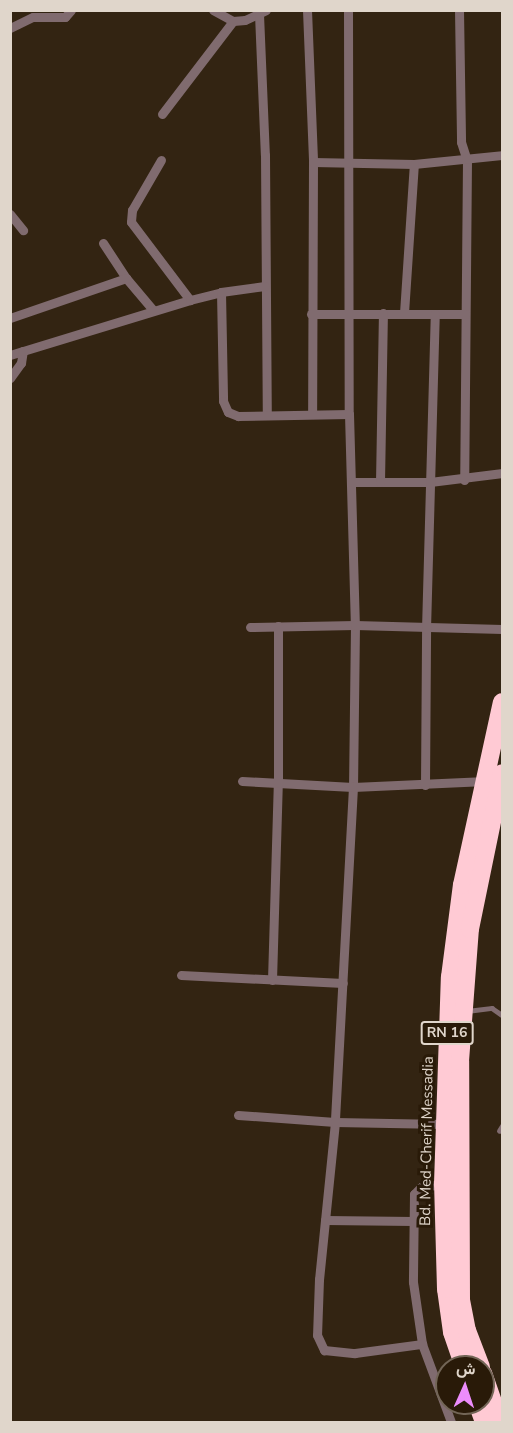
<!DOCTYPE html>
<html>
<head>
<meta charset="utf-8">
<style>
	body { margin:0 }
	#map { position:relative; width:513px; height:1433px; overflow:hidden; background:#332412; font-family:"Nunito Sans",Vazirmatn,sans-serif }
	div>[style] { position:absolute }
	.lane>* { height:4.5px; margin:-2.25px; padding:0 2.25px; transform-origin:2.25px; border-radius:2.25px; background:#806b6f }
	.street>* { height:9px; margin:-4.5px; padding:0 4.5px; transform-origin:4.5px; border-radius:4.5px; background:#806b6f }
	.highway>* { height:18px; margin:-9px; padding:0 9px; transform-origin:9px; border-radius:9px; background:#ffcad4 }
	span { translate:-50% -50%; white-space:nowrap; text-align:center; line-height:1.15; -webkit-text-stroke:6px #291a08; paint-order:stroke }
	.shield-label span { padding:2px 4px; background:#291a08; border:2px solid; border-radius:4px; -webkit-text-stroke-width:0 }
	.shield-label { font-size:14px; color:#e0d6cb; font-weight:700 }
	.street-label { font-size:15px; color:#e0d6cb }
	.frame { position:absolute; inset:0; border:12px solid #e0d6cb; pointer-events:none }
	.north { position:absolute; left:435px; top:1355px; width:60px; height:60px; box-sizing:border-box; background:#291a08; border:2px solid #726556; border-radius:50%; rotate:3deg; font-size:16px; font-weight:700; line-height:24px; text-align:center; color:#e0d6cb }
	.north::after { content:''; display:block; margin:auto; width:21px; height:27px; background:#ec8cfb; clip-path:polygon(50% 0,100% 100%,50% 72%,0 100%) }
</style>
</head>
<body>
<div id="map">
	<div class="lane">
		<div style="left:467px;top:1011px;width:25px;rotate:-7deg"></div>
		<div style="left:492px;top:1008px;width:12px;rotate:35deg"></div>
		<div style="left:499px;top:1131px;width:6px;rotate:-59deg"></div>
	</div>
	<div class="street">
		<div style="left:213px;top:10px;width:23px;rotate:29deg"></div>
		<div style="left:233px;top:21px;width:12px;rotate:-5deg"></div>
		<div style="left:245px;top:20px;width:23px;rotate:-25deg"></div>
		<div style="left:307px;top:10px;width:152px;rotate:87.7deg"></div>
		<div style="left:313px;top:162px;width:252px;rotate:90.2deg"></div>
		<div style="left:348px;top:10px;width:404px;rotate:89.9deg"></div>
		<div style="left:349px;top:414px;width:211px;rotate:88.4deg"></div>
		<div style="left:355px;top:625px;width:162px;rotate:90.7deg"></div>
		<div style="left:353px;top:787px;width:335px;rotate:93.1deg"></div>
		<div style="left:335px;top:1122px;width:158px;rotate:95.8deg"></div>
		<div style="left:319px;top:1279px;width:56px;rotate:92deg"></div>
		<div style="left:317px;top:1335px;width:17px;rotate:65deg"></div>
		<div style="left:324px;top:1350px;width:31px;rotate:6deg"></div>
		<div style="left:355px;top:1353px;width:68px;rotate:-7.7deg"></div>
		<div style="left:459px;top:10px;width:132px;rotate:89.1deg"></div>
		<div style="left:461px;top:142px;width:19px;rotate:72deg"></div>
		<div style="left:467px;top:160px;width:320px;rotate:90.5deg"></div>
		<div style="left:259px;top:14px;width:141px;rotate:87.6deg"></div>
		<div style="left:265px;top:155px;width:260px;rotate:89.6deg"></div>
		<div style="left:10px;top:28px;width:25px;rotate:-26deg"></div>
		<div style="left:33px;top:17px;width:32px"></div>
		<div style="left:65px;top:17px;width:9px;rotate:-49deg"></div>
		<div style="left:162px;top:114px;width:117px;rotate:-52.6deg"></div>
		<div style="left:161px;top:160px;width:58px;rotate:120.1deg"></div>
		<div style="left:132px;top:210px;width:12px;rotate:95deg"></div>
		<div style="left:131px;top:222px;width:98px;rotate:52.9deg"></div>
		<div style="left:313px;top:162px;width:101px;rotate:1.1deg"></div>
		<div style="left:414px;top:164px;width:88px;rotate:-5.8deg"></div>
		<div style="left:10px;top:214px;width:21px;rotate:51deg"></div>
		<div style="left:103px;top:243px;width:42px;rotate:56.7deg"></div>
		<div style="left:126px;top:278px;width:42px;rotate:49.8deg"></div>
		<div style="left:221px;top:292px;width:109px;rotate:88.9deg"></div>
		<div style="left:223px;top:401px;width:12px;rotate:66deg"></div>
		<div style="left:228px;top:412px;width:11px;rotate:22deg"></div>
		<div style="left:238px;top:416px;width:111px;rotate:-1deg"></div>
		<div style="left:404px;top:313px;width:149px;rotate:-86.2deg"></div>
		<div style="left:311px;top:314px;width:154px"></div>
		<div style="left:10px;top:318px;width:123px;rotate:-19deg"></div>
		<div style="left:10px;top:355px;width:14px;rotate:-17deg"></div>
		<div style="left:10px;top:378px;width:19px;rotate:-54deg"></div>
		<div style="left:21px;top:363px;width:12px;rotate:-81deg"></div>
		<div style="left:23px;top:351px;width:175px;rotate:-17deg"></div>
		<div style="left:190px;top:300px;width:32px;rotate:-14deg"></div>
		<div style="left:221px;top:292px;width:44px;rotate:-7.8deg"></div>
		<div style="left:352px;top:482px;width:78px"></div>
		<div style="left:430px;top:482px;width:73px;rotate:-7.1deg"></div>
		<div style="left:380px;top:482px;width:169px;rotate:-89deg"></div>
		<div style="left:250px;top:627px;width:105px;rotate:-1.1deg"></div>
		<div style="left:355px;top:625px;width:147px;rotate:1.6deg"></div>
		<div style="left:242px;top:781px;width:111px;rotate:3.1deg"></div>
		<div style="left:353px;top:787px;width:133px;rotate:-2.6deg"></div>
		<div style="left:425px;top:785px;width:156px;rotate:-89.6deg"></div>
		<div style="left:426px;top:629px;width:315px;rotate:-88.4deg"></div>
		<div style="left:181px;top:975px;width:162px;rotate:2.8deg"></div>
		<div style="left:272px;top:980px;width:197px;rotate:-88.3deg"></div>
		<div style="left:278px;top:783px;width:157px;rotate:-90deg"></div>
		<div style="left:238px;top:1115px;width:97px;rotate:4.1deg"></div>
		<div style="left:335px;top:1122px;width:109px;rotate:1.1deg"></div>
		<div style="left:443px;top:1184px;width:22px;rotate:172deg"></div>
		<div style="left:421px;top:1187px;width:10px;rotate:135deg"></div>
		<div style="left:414px;top:1194px;width:88px;rotate:90.7deg"></div>
		<div style="left:413px;top:1282px;width:63px;rotate:81.7deg"></div>
		<div style="left:422px;top:1344px;width:83px;rotate:69.6deg"></div>
		<div style="left:325px;top:1220px;width:88px;rotate:0.7deg"></div>
	</div>
	<div class="highway">
		<div style="left:464px;top:1367px;width:37px;rotate:-109deg"></div>
		<div style="left:452px;top:1332px;width:43px;rotate:-97.9deg"></div>
		<div style="left:446px;top:1289px;width:105px;rotate:-91.6deg"></div>
		<div style="left:443px;top:1184px;width:207px;rotate:-88.1deg"></div>
		<div style="left:450px;top:977px;width:93px;rotate:-82.6deg"></div>
		<div style="left:462px;top:885px;width:187px;rotate:-77.7deg"></div>
		<div style="left:481px;top:1367px;width:39px;rotate:-111deg"></div>
		<div style="left:467px;top:1331px;width:32px;rotate:-101deg"></div>
		<div style="left:461px;top:1300px;width:239px;rotate:-90.2deg"></div>
		<div style="left:460px;top:1061px;width:132px;rotate:-85.7deg"></div>
		<div style="left:470px;top:929px;width:159px;rotate:-78.4deg"></div>
		<div style="left:483px;top:1373px;width:52px;rotate:70.9deg"></div>
		<div style="left:477px;top:1403px;width:20px;rotate:70deg"></div>
	</div>
	<div class="shield-label">
		<span style="left:447px;top:1033px">RN 16</span>
	</div>
	<div class="street-label">
		<span style="left:427px;top:1141px;rotate:-89deg">Bd. Med-Cherif Messadia</span>
	</div>
	<div class="frame"></div>
	<div class="north">ش</div>
</div>
</body>
</html>
